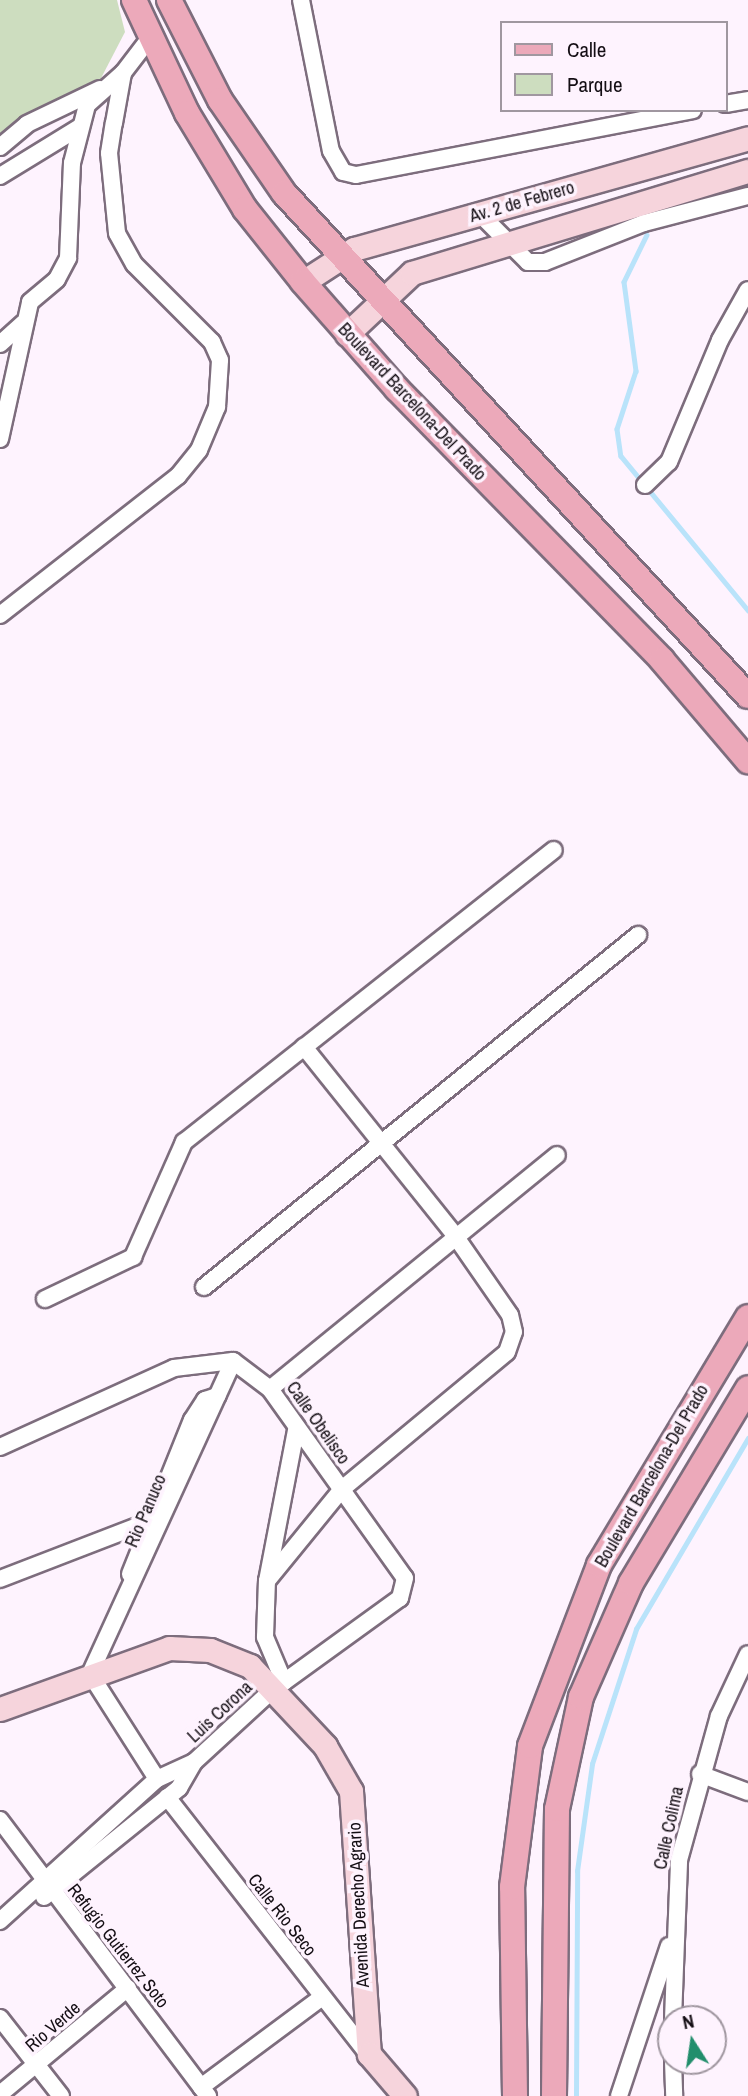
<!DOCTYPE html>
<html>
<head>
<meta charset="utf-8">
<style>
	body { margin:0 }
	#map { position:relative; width:748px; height:2096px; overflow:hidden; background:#fef3fe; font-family:"Archivo Narrow",sans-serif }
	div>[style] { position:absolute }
	.green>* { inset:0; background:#cdddbf }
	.stream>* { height:4.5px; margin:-2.25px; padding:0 2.25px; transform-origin:2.25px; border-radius:2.25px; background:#b9e3fa }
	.roads { filter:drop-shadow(2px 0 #7d6d7d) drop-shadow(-2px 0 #7d6d7d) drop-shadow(0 2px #7d6d7d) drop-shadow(0 -2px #7d6d7d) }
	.street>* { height:16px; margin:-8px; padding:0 8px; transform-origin:8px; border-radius:8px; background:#fff }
	.secondary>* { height:23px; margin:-11.5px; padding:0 11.5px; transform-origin:11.5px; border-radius:11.5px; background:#f6d4dc }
	.primary>* { height:24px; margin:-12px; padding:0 12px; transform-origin:12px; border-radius:12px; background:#eca9ba }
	span { translate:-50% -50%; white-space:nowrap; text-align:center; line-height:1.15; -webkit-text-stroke:7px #fef3fe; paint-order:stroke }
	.street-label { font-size:18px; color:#140e14 }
	.legend { position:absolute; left:500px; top:21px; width:228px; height:91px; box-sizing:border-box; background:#fef3fe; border:2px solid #a097a0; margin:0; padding:9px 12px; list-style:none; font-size:21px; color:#140e14 }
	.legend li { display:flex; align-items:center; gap:14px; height:35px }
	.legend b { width:35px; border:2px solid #a097a0 }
	.north { position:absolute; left:657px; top:2005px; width:70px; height:70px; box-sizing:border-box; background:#fef3fe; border:2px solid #a097a0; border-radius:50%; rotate:348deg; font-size:19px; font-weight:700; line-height:28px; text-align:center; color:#140e14 }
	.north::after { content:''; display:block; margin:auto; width:24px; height:32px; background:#228e6c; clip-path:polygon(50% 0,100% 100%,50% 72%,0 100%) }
</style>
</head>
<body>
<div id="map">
	<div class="green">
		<div style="clip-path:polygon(0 0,117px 0,125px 32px,98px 84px,0 147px)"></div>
	</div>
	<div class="stream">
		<div style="left:647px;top:235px;width:52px;rotate:116.1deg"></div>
		<div style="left:624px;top:282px;width:90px;rotate:82.3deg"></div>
		<div style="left:636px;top:371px;width:61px;rotate:108.1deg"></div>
		<div style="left:617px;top:429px;width:27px;rotate:82deg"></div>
		<div style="left:621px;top:456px;width:200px;rotate:50.5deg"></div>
		<div style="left:576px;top:2096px;width:225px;rotate:-89.7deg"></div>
		<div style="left:577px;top:1871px;width:108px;rotate:-82deg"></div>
		<div style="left:592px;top:1764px;width:142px;rotate:-71.9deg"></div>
		<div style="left:636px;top:1629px;width:221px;rotate:-59.6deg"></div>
	</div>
	<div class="roads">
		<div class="street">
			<div style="left:301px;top:0;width:154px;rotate:78.8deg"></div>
			<div style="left:331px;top:151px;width:24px;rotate:60deg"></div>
			<div style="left:343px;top:172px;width:13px;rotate:13deg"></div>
			<div style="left:356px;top:175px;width:343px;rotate:-10.9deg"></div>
			<div style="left:725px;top:104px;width:23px;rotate:-10deg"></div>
			<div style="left:0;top:147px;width:35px;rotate:-40deg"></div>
			<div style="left:27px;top:124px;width:81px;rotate:-25.6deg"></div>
			<div style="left:0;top:176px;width:94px;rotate:-31.5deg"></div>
			<div style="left:480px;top:214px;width:68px;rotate:45deg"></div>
			<div style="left:528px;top:262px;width:17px"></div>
			<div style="left:545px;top:262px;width:106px;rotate:-21.5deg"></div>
			<div style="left:644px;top:223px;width:107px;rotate:-14.6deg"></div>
			<div style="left:0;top:344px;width:31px;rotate:-42deg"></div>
			<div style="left:0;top:439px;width:140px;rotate:-77.6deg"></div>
			<div style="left:30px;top:302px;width:35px;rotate:-40deg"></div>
			<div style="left:57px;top:279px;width:24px;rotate:-62deg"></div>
			<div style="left:68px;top:258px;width:95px;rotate:-87.6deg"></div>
			<div style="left:72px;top:163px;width:60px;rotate:-75.5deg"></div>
			<div style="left:87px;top:105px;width:48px;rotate:-41.6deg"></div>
			<div style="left:645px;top:485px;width:33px;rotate:-44deg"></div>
			<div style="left:669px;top:462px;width:132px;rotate:-67.3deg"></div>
			<div style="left:720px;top:340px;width:57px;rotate:-60.8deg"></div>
			<div style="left:0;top:615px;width:226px;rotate:-38deg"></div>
			<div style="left:178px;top:476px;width:33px;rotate:-51deg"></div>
			<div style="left:199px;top:450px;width:47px;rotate:-67.3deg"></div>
			<div style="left:217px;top:407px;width:47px;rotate:-86.3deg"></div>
			<div style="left:220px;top:360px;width:20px;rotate:-114deg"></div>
			<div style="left:212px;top:342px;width:110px;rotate:-135deg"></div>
			<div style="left:134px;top:264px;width:35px;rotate:-119deg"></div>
			<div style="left:117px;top:233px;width:80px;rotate:-95.7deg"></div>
			<div style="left:109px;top:153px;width:30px;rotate:-81deg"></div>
			<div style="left:114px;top:123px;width:51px;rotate:-79.8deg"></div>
			<div style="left:123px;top:73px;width:43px;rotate:-52.6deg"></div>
			<div style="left:204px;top:1287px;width:559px;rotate:-39.04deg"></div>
			<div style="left:45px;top:1299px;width:98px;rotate:-25.5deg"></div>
			<div style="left:133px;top:1257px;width:126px;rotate:-66.1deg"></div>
			<div style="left:184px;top:1142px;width:471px;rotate:-38.3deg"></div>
			<div style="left:270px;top:1389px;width:370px;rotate:-39.2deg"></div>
			<div style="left:0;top:1447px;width:191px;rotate:-24.4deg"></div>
			<div style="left:174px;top:1368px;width:59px;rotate:-6.8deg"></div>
			<div style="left:233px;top:1361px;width:46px;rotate:37.1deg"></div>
			<div style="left:270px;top:1389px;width:232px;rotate:54.5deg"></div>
			<div style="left:405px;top:1578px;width:21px;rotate:104deg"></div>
			<div style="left:400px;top:1598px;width:162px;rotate:144.1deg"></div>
			<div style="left:269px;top:1693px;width:102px;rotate:137.4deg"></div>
			<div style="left:194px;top:1762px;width:41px;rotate:155.3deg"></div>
			<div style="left:157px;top:1779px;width:212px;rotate:137.9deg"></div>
			<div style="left:130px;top:1574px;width:166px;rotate:-68.1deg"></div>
			<div style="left:192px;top:1420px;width:24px;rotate:-57deg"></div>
			<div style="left:205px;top:1400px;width:13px;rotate:-18deg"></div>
			<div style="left:0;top:1579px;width:159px;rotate:-21.1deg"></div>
			<div style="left:267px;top:1581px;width:119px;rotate:-50.8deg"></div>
			<div style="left:342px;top:1489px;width:214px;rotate:-39.7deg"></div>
			<div style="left:507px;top:1352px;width:21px;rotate:-71deg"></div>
			<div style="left:514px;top:1332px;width:17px;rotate:-103deg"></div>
			<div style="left:510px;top:1315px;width:98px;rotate:-124.7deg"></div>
			<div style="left:454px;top:1234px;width:240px;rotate:-128.7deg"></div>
			<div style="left:284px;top:1682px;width:49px;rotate:-112.9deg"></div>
			<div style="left:265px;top:1637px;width:56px;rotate:-88deg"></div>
			<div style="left:267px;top:1581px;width:154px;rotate:-79.1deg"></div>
			<div style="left:700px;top:1774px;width:51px;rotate:20.6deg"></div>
			<div style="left:157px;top:1779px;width:125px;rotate:-122.5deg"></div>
			<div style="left:90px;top:1674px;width:344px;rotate:-65.4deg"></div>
			<div style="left:167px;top:1797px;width:326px;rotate:52deg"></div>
			<div style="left:0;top:1820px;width:346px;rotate:53deg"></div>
			<div style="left:44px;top:1897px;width:174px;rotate:-38.9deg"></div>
			<div style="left:179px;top:1788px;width:30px;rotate:-60deg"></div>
			<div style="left:0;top:2018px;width:99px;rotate:52deg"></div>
			<div style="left:673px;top:2019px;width:159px;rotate:-87.8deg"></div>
			<div style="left:679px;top:1860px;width:149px;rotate:-74.5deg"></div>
			<div style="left:719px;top:1716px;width:68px;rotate:-64.9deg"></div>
			<div style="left:673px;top:2061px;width:35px;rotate:88deg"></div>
			<div style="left:201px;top:2087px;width:151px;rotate:-36.6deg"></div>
			<div style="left:0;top:2094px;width:166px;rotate:-39.6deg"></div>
			<div style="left:619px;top:2096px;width:158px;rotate:-71.6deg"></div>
		</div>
		<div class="secondary">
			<div style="left:303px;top:282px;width:61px;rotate:-32.9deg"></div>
			<div style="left:354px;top:249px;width:409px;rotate:-15.7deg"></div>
			<div style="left:347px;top:334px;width:89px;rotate:-43.2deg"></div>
			<div style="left:412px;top:273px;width:351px;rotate:-16.9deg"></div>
			<div style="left:0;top:1709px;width:180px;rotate:-19.8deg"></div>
			<div style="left:169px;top:1648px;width:41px;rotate:2.8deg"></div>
			<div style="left:210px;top:1650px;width:43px;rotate:21.8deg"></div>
			<div style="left:250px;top:1666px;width:110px;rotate:46.8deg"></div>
			<div style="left:325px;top:1746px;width:52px;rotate:60deg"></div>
			<div style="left:351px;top:1791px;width:264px;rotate:86.1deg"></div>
			<div style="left:369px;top:2054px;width:55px;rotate:49.4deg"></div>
		</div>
		<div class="primary">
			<div style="left:134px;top:0;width:125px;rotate:64.9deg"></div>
			<div style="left:187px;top:113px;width:112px;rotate:58.9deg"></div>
			<div style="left:245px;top:209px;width:93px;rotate:51.5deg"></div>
			<div style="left:303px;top:282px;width:142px;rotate:48.7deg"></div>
			<div style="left:397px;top:389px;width:379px;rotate:45.6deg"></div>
			<div style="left:662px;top:660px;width:133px;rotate:49.6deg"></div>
			<div style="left:169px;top:0;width:112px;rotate:63deg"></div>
			<div style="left:220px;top:100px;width:113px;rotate:55.5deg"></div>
			<div style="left:284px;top:193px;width:684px;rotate:47.31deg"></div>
			<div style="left:515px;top:2096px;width:209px;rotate:-90.8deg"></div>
			<div style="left:512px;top:1887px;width:142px;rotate:-82.7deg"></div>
			<div style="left:530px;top:1746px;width:194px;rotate:-69.1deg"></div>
			<div style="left:599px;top:1565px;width:289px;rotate:-59deg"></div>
			<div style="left:554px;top:2096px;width:287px;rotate:-89.4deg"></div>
			<div style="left:557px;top:1809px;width:115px;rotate:-77.9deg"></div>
			<div style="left:581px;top:1697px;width:124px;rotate:-66.3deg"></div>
			<div style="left:631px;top:1583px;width:227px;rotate:-59deg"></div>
		</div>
	</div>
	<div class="street-label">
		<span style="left:522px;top:202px;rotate:-16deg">Av. 2 de Febrero</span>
		<span style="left:412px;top:402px;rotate:47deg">Boulevard Barcelona-Del Prado</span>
		<span style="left:318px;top:1423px;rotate:55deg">Calle Obelisco</span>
		<span style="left:652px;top:1476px;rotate:-60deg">Boulevard Barcelona-Del Prado</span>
		<span style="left:146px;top:1511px;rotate:-67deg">Rio Panuco</span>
		<span style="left:220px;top:1712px;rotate:-43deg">Luis Corona</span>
		<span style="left:669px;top:1828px;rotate:-78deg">Calle Colima</span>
		<span style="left:359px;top:1905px;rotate:-93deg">Avenida Derecho Agrario</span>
		<span style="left:282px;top:1915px;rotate:52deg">Calle Rio Seco</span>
		<span style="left:118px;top:1946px;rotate:52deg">Refugio Gutierrez Soto</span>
		<span style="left:53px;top:2027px;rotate:-41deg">Rio Verde</span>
	</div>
	<ul class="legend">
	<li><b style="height:9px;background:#eca9ba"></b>Calle</li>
	<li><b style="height:19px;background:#cdddbf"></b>Parque</li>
	</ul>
	<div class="north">N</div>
</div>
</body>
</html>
